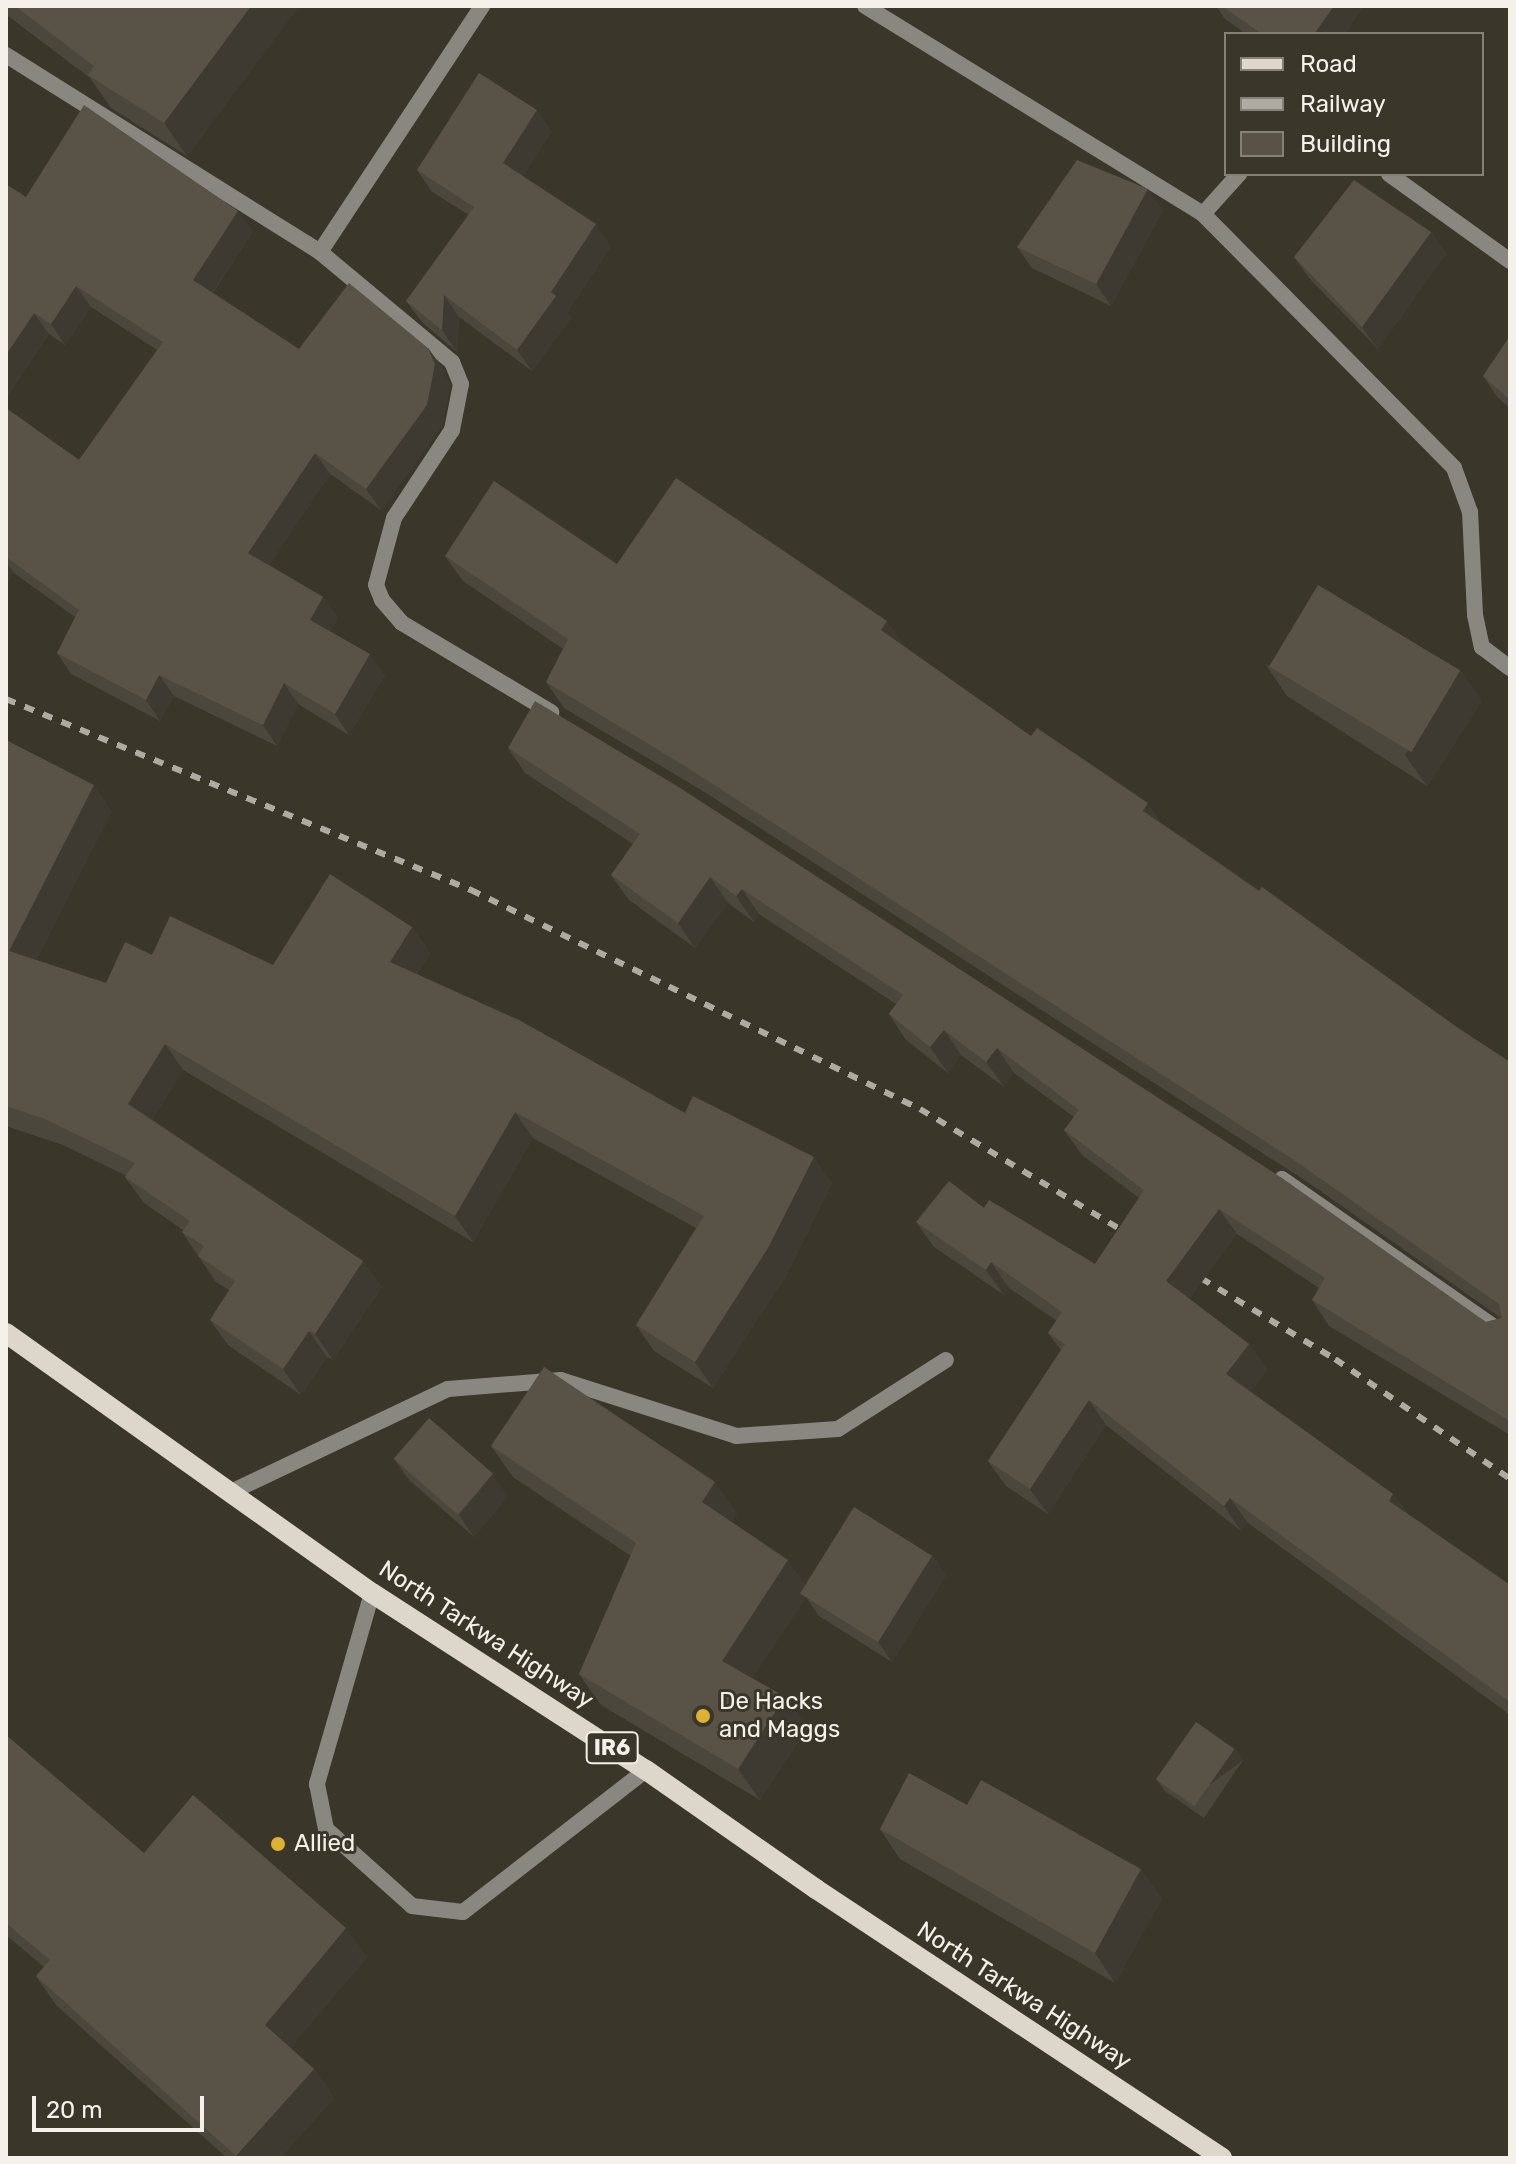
<!DOCTYPE html>
<html>
<head>
<meta charset="utf-8">
<style>
	body { margin:0 }
	#map { position:relative; width:1516px; height:2164px; overflow:hidden; background:#3b362a; font-family:Rubik,sans-serif }
	div>[style] { position:absolute }
	.service>* { height:16px; margin:-8px; padding:0 8px; transform-origin:8px; border-radius:8px; background:#898780 }
	.minor>* { height:16px; margin:-8px; padding:0 8px; transform-origin:8px; border-radius:8px; background:#898780 }
	.primary>* { height:20px; margin:-10px; padding:0 10px; transform-origin:10px; border-radius:10px; background:#dcd7ca }
	.rail>* { height:6px; margin-top:-3px; transform-origin:0; background:repeating-linear-gradient(90deg,#afaba2 0 10px,transparent 0 20px) }
	.wall>* { inset:0; background:#4c473c }
	.shaded-wall>* { inset:0; background:#3e3a31; transform-origin:0 0 }
	.building>* { inset:0; background:#585346; transform-origin:0 0 }
	.dots>* { width:22px; height:22px; translate:-50% -50%; box-sizing:border-box; border:4px solid #3b362a; border-radius:50% }
	span { translate:-50% -50%; white-space:nowrap; text-align:center; line-height:1.15; -webkit-text-stroke:6px #3b362a; paint-order:stroke }
	.shield-label span { padding:2px 6px; background:#3b362a; border:2px solid; border-radius:6px; -webkit-text-stroke-width:0 }
	.shield-label { font-size:22px; color:#f5f1ea; font-weight:700 }
	.street-label { font-size:24px; color:#f5f1ea }
	.poi-label { font-size:24px; color:#f5f1ea }
	.left { translate:0 -50%; text-align:left }
	.frame { position:absolute; inset:0; border:8px solid #f5f1ea; pointer-events:none }
	.legend { position:absolute; left:1224px; top:32px; width:260px; height:144px; box-sizing:border-box; background:#3b362a; border:2px solid #858177; margin:0; padding:10px 14px; list-style:none; font-size:24px; color:#f5f1ea }
	.legend li { display:flex; align-items:center; gap:16px; height:40px }
	.legend b { width:40px; border:2px solid #858177 }
	.scale { position:absolute; left:32px; top:2096px; width:172px; height:36px; box-sizing:border-box; border:4px solid #f5f1ea; border-top:0; padding-left:10px; font-size:24px; line-height:28px; white-space:nowrap; color:#f5f1ea; -webkit-text-stroke:6px #3b362a; paint-order:stroke }
</style>
</head>
<body>
<div id="map">
	<div class="service">
		<div style="left:231px;top:1492px;width:240px;rotate:-25.4deg"></div>
		<div style="left:448px;top:1389px;width:113px;rotate:-4.6deg"></div>
		<div style="left:561px;top:1380px;width:184px;rotate:17.7deg"></div>
		<div style="left:736px;top:1436px;width:102px;rotate:-3.9deg"></div>
		<div style="left:838px;top:1429px;width:128px;rotate:-32.6deg"></div>
		<div style="left:372px;top:1593px;width:199px;rotate:106.1deg"></div>
		<div style="left:317px;top:1784px;width:46px;rotate:78.7deg"></div>
		<div style="left:326px;top:1829px;width:115px;rotate:41.8deg"></div>
		<div style="left:412px;top:1906px;width:51px;rotate:6.7deg"></div>
		<div style="left:463px;top:1912px;width:232px;rotate:-37.8deg"></div>
	</div>
	<div class="minor">
		<div style="left:865px;top:6px;width:397px;rotate:31.6deg"></div>
		<div style="left:1203px;top:214px;width:357px;rotate:45.3deg"></div>
		<div style="left:1454px;top:468px;width:47px;rotate:70deg"></div>
		<div style="left:1470px;top:512px;width:103px;rotate:87.2deg"></div>
		<div style="left:1475px;top:615px;width:33px;rotate:78deg"></div>
		<div style="left:1482px;top:647px;width:35px;rotate:37deg"></div>
		<div style="left:6px;top:55px;width:371px;rotate:32.1deg"></div>
		<div style="left:320px;top:252px;width:172px;rotate:39.8deg"></div>
		<div style="left:452px;top:362px;width:24px;rotate:68deg"></div>
		<div style="left:461px;top:384px;width:47px;rotate:101.1deg"></div>
		<div style="left:452px;top:430px;width:105px;rotate:123.4deg"></div>
		<div style="left:394px;top:518px;width:69px;rotate:105deg"></div>
		<div style="left:376px;top:585px;width:16px;rotate:68deg"></div>
		<div style="left:382px;top:600px;width:30px;rotate:49deg"></div>
		<div style="left:402px;top:623px;width:174px;rotate:30.9deg"></div>
		<div style="left:1389px;top:174px;width:149px;rotate:35.7deg"></div>
		<div style="left:1203px;top:214px;width:54px;rotate:-48deg"></div>
		<div style="left:320px;top:252px;width:295px;rotate:-56.6deg"></div>
		<div style="left:1282px;top:1179px;width:278px;rotate:34.9deg"></div>
	</div>
	<div class="primary">
		<div style="left:6px;top:1333px;width:449px;rotate:35.4deg"></div>
		<div style="left:372px;top:1593px;width:326px;rotate:32.9deg"></div>
		<div style="left:646px;top:1770px;width:208px;rotate:35deg"></div>
		<div style="left:816px;top:1889px;width:487px;rotate:33.5deg"></div>
	</div>
	<div class="rail">
		<div style="left:6px;top:699px;width:503px;rotate:22.33deg"></div>
		<div style="left:471px;top:890px;width:500px;rotate:26deg"></div>
		<div style="left:920px;top:1109px;width:252px;rotate:31deg"></div>
		<div style="left:1184px;top:1268px;width:176px;rotate:31.1deg"></div>
		<div style="left:1335px;top:1359px;width:212px;rotate:34.4deg"></div>
	</div>
	<div class="wall">
		<div style="clip-path:polygon(6px 6px,299px 6px,187px 156px,111px 108px,90px 78px,8px 16px,6px 19px)"></div>
		<div style="clip-path:polygon(1216px 6px,1364px 6px,1344px 34px,1246px 34px,1225px 19px)"></div>
		<div style="clip-path:polygon(552px 131px,523px 176px,611px 246px,567px 312px,571px 318px,532px 371px,459px 317px,457px 352px,422px 322px,406px 301px,469px 215px,432px 192px,417px 170px)"></div>
		<div style="clip-path:polygon(26px 197px,253px 231px,213px 293px,299px 349px,428px 348px,443px 369px,450px 385px,442px 426px,381px 510px,330px 474px,269px 565px,323px 597px,338px 618px,330px 631px,385px 675px,349px 735px,298px 704px,277px 746px,174px 696px,160px 721px,71px 674px,57px 653px,75px 617px,14px 573px,6px 584px,6px 408px,79px 460px,157px 350px,91px 307px,65px 345px,49px 334px,6px 398px)"></div>
		<div style="clip-path:polygon(1163px 210px,1111px 306px,1032px 268px,1017px 247px)"></div>
		<div style="clip-path:polygon(1431px 232px,1446px 254px,1378px 349px,1309px 278px,1294px 257px)"></div>
		<div style="clip-path:polygon(1510px 336px,1510px 408px,1498px 398px,1483px 376px)"></div>
		<div style="clip-path:polygon(445px 556px,617px 564px,887px 621px,904px 647px,1031px 736px,1163px 824px,1458px 1028px,1510px 1062px,1510px 1435px,1329px 1326px,1312px 1300px,1319px 1288px,1237px 1234px,1189px 1299px,1249px 1344px,1267px 1370px,1250px 1392px,1393px 1494px,1407px 1513px,1510px 1585px,1510px 1715px,1248px 1523px,1241px 1531px,1106px 1425px,1048px 1514px,1006px 1486px,988px 1461px,1061px 1350px,1048px 1333px,1057px 1321px,1009px 1288px,1004px 1295px,934px 1247px,916px 1222px,984px 1208px,1095px 1264px,1139px 1198px,1082px 1155px,1064px 1130px,1074px 1117px,1014px 1073px,1004px 1087px,961px 1055px,948px 1073px,906px 1040px,889px 1014px,896px 1004px,759px 914px,754px 922px,728px 903px,695px 948px,629px 900px,611px 875px,633px 844px,525px 773px,508px 748px,1486px 1322px,1501px 1318px,1312px 1185px,706px 793px,564px 708px,546px 682px,563px 649px,463px 581px)"></div>
		<div style="clip-path:polygon(1266px 665px,1482px 701px,1427px 786px,1287px 696px)"></div>
		<div style="clip-path:polygon(6px 740px,112px 811px,36px 960px,106px 983px,152px 955px,273px 965px,412px 927px,430px 953px,417px 974px,685px 1113px,832px 1183px,787px 1274px,713px 1388px,654px 1351px,636px 1325px,696px 1228px,533px 1138px,473px 1242px,183px 1070px,152px 1120px,363px 1261px,382px 1287px,333px 1360px,327px 1357px,301px 1395px,228px 1345px,210px 1320px,229px 1290px,216px 1282px,182px 1232px,183px 1230px,144px 1203px,125px 1177px,127px 1176px,63px 1145px,6px 1126px)"></div>
		<div style="clip-path:polygon(491px 1446px,737px 1513px,731px 1522px,809px 1589px,932px 1555px,946px 1575px,892px 1662px,819px 1616px,806px 1597px,752px 1678px,785px 1697px,807px 1728px,760px 1800px,601px 1705px,579px 1674px,631px 1556px,513px 1477px)"></div>
		<div style="clip-path:polygon(394px 1459px,508px 1496px,474px 1537px,409px 1480px)"></div>
		<div style="clip-path:polygon(6px 1735px,144px 1853px,346px 1928px,367px 1957px,290px 2048px,314px 2069px,334px 2098px,280px 2158px,227px 2158px,56px 2005px,36px 1976px,44px 1967px,6px 1935px)"></div>
		<div style="clip-path:polygon(1235px 1749px,1243px 1760px,1204px 1818px,1165px 1791px,1157px 1780px)"></div>
		<div style="clip-path:polygon(967px 1805px,1162px 1898px,1115px 1983px,900px 1859px,880px 1829px)"></div>
	</div>
	<div class="shaded-wall">
		<div style="clip-path:polygon(251px 6px,299px 6px,187px 156px,164px 123px)"></div>
		<div style="clip-path:polygon(1334px 6px,1364px 6px,1344px 34px,1314px 34px)"></div>
		<div style="clip-path:polygon(537px 110px,552px 131px,518px 185px,503px 163px)"></div>
		<div style="clip-path:polygon(1148px 189px,1163px 210px,1111px 306px,1096px 284px)"></div>
		<div style="clip-path:polygon(238px 211px,253px 231px,207px 301px,193px 280px)"></div>
		<div style="clip-path:polygon(596px 224px,611px 246px,567px 312px,571px 318px,532px 371px,517px 350px,551px 292px)"></div>
		<div style="clip-path:polygon(1431px 232px,1446px 254px,1378px 349px,1362px 327px)"></div>
		<div style="clip-path:polygon(76px 286px,91px 307px,65px 345px,51px 324px)"></div>
		<div style="clip-path:polygon(444px 295px,459px 317px,457px 352px,442px 330px)"></div>
		<div style="clip-path:polygon(34px 313px,49px 334px,6px 398px,6px 355px)"></div>
		<div style="clip-path:polygon(428px 348px,443px 369px,450px 385px,442px 426px,381px 510px,366px 489px)"></div>
		<div style="clip-path:polygon(315px 453px,330px 474px,263px 574px,248px 553px)"></div>
		<div style="clip-path:polygon(6px 562px,14px 573px,6px 584px)"></div>
		<div style="clip-path:polygon(323px 597px,338px 618px,325px 641px,310px 620px)"></div>
		<div style="clip-path:polygon(887px 621px,905px 646px,898px 656px,881px 630px)"></div>
		<div style="clip-path:polygon(370px 654px,385px 675px,349px 735px,335px 714px)"></div>
		<div style="clip-path:polygon(1461px 670px,1482px 701px,1427px 786px,1405px 755px)"></div>
		<div style="clip-path:polygon(159px 675px,174px 696px,160px 721px,146px 700px)"></div>
		<div style="clip-path:polygon(284px 683px,298px 704px,277px 746px,263px 725px)"></div>
		<div style="clip-path:polygon(94px 785px,112px 811px,28px 977px,9px 951px)"></div>
		<div style="clip-path:polygon(1148px 803px,1166px 829px,1143px 811px)"></div>
		<div style="clip-path:polygon(710px 877px,728px 903px,695px 948px,678px 923px)"></div>
		<div style="clip-path:polygon(742px 889px,759px 914px,754px 922px,736px 896px)"></div>
		<div style="clip-path:polygon(412px 927px,430px 953px,408px 988px,390px 962px)"></div>
		<div style="clip-path:polygon(944px 1030px,961px 1055px,948px 1073px,930px 1047px)"></div>
		<div style="clip-path:polygon(165px 1044px,183px 1070px,146px 1130px,128px 1104px)"></div>
		<div style="clip-path:polygon(997px 1048px,1014px 1073px,1004px 1087px,986px 1062px)"></div>
		<div style="clip-path:polygon(515px 1112px,533px 1138px,473px 1242px,455px 1216px)"></div>
		<div style="clip-path:polygon(814px 1157px,832px 1183px,787px 1274px,713px 1388px,695px 1362px)"></div>
		<div style="clip-path:polygon(1219px 1209px,1237px 1234px,1184px 1307px,1166px 1281px)"></div>
		<div style="clip-path:polygon(363px 1261px,382px 1287px,333px 1360px,315px 1334px)"></div>
		<div style="clip-path:polygon(991px 1262px,1009px 1288px,1004px 1295px,986px 1270px)"></div>
		<div style="clip-path:polygon(309px 1331px,327px 1357px,301px 1395px,283px 1369px)"></div>
		<div style="clip-path:polygon(1249px 1344px,1267px 1370px,1244px 1400px,1226px 1374px)"></div>
		<div style="clip-path:polygon(1089px 1400px,1106px 1425px,1048px 1514px,1030px 1489px)"></div>
		<div style="clip-path:polygon(493px 1474px,508px 1496px,474px 1537px,459px 1515px)"></div>
		<div style="clip-path:polygon(715px 1482px,737px 1513px,723px 1533px,702px 1502px)"></div>
		<div style="clip-path:polygon(1393px 1494px,1411px 1520px,1389px 1501px)"></div>
		<div style="clip-path:polygon(1230px 1498px,1248px 1523px,1241px 1531px,1224px 1506px)"></div>
		<div style="clip-path:polygon(932px 1555px,946px 1575px,892px 1662px,878px 1642px)"></div>
		<div style="clip-path:polygon(788px 1560px,810px 1591px,743px 1692px,722px 1661px)"></div>
		<div style="clip-path:polygon(785px 1697px,807px 1728px,760px 1800px,738px 1769px)"></div>
		<div style="left:1235px;top:1749px;width:14px;height:70px;rotate:54deg"></div>
		<div style="clip-path:polygon(1141px 1869px,1162px 1898px,1115px 1983px,1095px 1953px)"></div>
		<div style="clip-path:polygon(346px 1928px,367px 1957px,285px 2054px,265px 2025px)"></div>
		<div style="clip-path:polygon(314px 2069px,334px 2098px,280px 2158px,238px 2158px,236px 2156px)"></div>
	</div>
	<div class="building">
		<div style="clip-path:polygon(15px 6px,251px 6px,164px 123px,88px 75px,94px 66px)"></div>
		<div style="clip-path:polygon(1222px 6px,1334px 6px,1314px 34px,1262px 34px)"></div>
		<div style="clip-path:polygon(479px 73px,537px 110px,503px 163px,596px 224px,551px 292px,556px 296px,517px 350px,444px 295px,442px 330px,406px 301px,474px 207px,417px 170px)"></div>
		<div style="clip-path:polygon(84px 105px,238px 211px,193px 280px,299px 349px,349px 283px,428px 348px,435px 364px,427px 405px,366px 489px,315px 453px,248px 553px,323px 597px,310px 620px,370px 654px,335px 714px,284px 683px,263px 725px,159px 675px,146px 700px,57px 653px,79px 610px,6px 557px,6px 408px,79px 460px,163px 342px,76px 286px,51px 324px,34px 313px,6px 355px,6px 184px,26px 197px)"></div>
		<div style="clip-path:polygon(1077px 160px,1148px 189px,1096px 284px,1017px 247px)"></div>
		<div style="clip-path:polygon(1354px 180px,1431px 232px,1362px 327px,1294px 257px)"></div>
		<div style="clip-path:polygon(1510px 336px,1510px 400px,1483px 376px)"></div>
		<div style="clip-path:polygon(676px 478px,887px 621px,881px 630px,1031px 736px,1037px 728px,1148px 803px,1143px 811px,1259px 891px,1262px 887px,1458px 1028px,1510px 1062px,1510px 1421px,1312px 1300px,1325px 1278px,1219px 1209px,1166px 1281px,1249px 1344px,1226px 1374px,1393px 1494px,1389px 1501px,1510px 1585px,1510px 1702px,1230px 1498px,1224px 1506px,1089px 1400px,1030px 1489px,988px 1461px,1065px 1344px,1048px 1333px,1062px 1312px,991px 1262px,986px 1270px,916px 1222px,949px 1181px,984px 1208px,989px 1200px,1095px 1264px,1144px 1190px,1064px 1130px,1079px 1110px,997px 1048px,986px 1062px,944px 1030px,930px 1047px,889px 1014px,903px 995px,742px 889px,736px 896px,710px 877px,678px 923px,611px 875px,640px 834px,508px 748px,535px 701px,677px 786px,1282px 1178px,1486px 1322px,1502px 1318px,1499px 1304px,1294px 1160px,688px 768px,546px 682px,568px 639px,445px 556px,494px 481px,617px 564px)"></div>
		<div style="left:1318px;top:585px;width:166px;height:95px;rotate:31deg"></div>
		<div style="clip-path:polygon(6px 740px,94px 785px,9px 951px,106px 983px,125px 942px,152px 955px,170px 916px,273px 965px,330px 874px,412px 927px,390px 962px,519px 1020px,685px 1113px,693px 1096px,814px 1157px,768px 1248px,695px 1362px,636px 1325px,704px 1216px,515px 1112px,455px 1216px,165px 1044px,128px 1104px,363px 1261px,315px 1334px,309px 1331px,283px 1369px,210px 1320px,235px 1281px,198px 1256px,204px 1246px,182px 1232px,190px 1221px,125px 1177px,135px 1163px,45px 1119px,6px 1106px)"></div>
		<div style="clip-path:polygon(544px 1367px,715px 1482px,702px 1502px,788px 1560px,722px 1661px,785px 1697px,738px 1769px,579px 1674px,636px 1543px,491px 1446px)"></div>
		<div style="left:429px;top:1418px;width:85px;height:54px;rotate:41deg"></div>
		<div style="left:854px;top:1507px;width:92px;height:102px;rotate:32deg"></div>
		<div style="left:1196px;top:1722px;width:47px;height:70px;rotate:35deg"></div>
		<div style="clip-path:polygon(6px 1735px,144px 1853px,193px 1795px,346px 1928px,265px 2025px,314px 2069px,236px 2156px,36px 1976px,50px 1960px,6px 1923px)"></div>
		<div style="clip-path:polygon(909px 1773px,967px 1805px,981px 1780px,1141px 1869px,1095px 1953px,880px 1829px)"></div>
	</div>
	<div class="dots">
		<div style="left:703px;top:1716px;background:#dfb133"></div>
		<div style="left:278px;top:1844px;background:#dfb133"></div>
	</div>
	<div class="shield-label">
		<span style="left:612px;top:1748px">IR6</span>
	</div>
	<div class="street-label">
		<span style="left:486px;top:1635px;rotate:33deg">North Tarkwa Highway</span>
		<span style="left:1024px;top:1996px;rotate:33deg">North Tarkwa Highway</span>
	</div>
	<div class="poi-label">
		<span class="left" style="left:719px;top:1716px">De Hacks<br>and Maggs</span>
		<span class="left" style="left:294px;top:1844px">Allied</span>
	</div>
	<div class="frame"></div>
	<ul class="legend">
	<li><b style="height:10px;background:#dcd7ca"></b>Road</li>
	<li><b style="height:10px;background:#afaba2"></b>Railway</li>
	<li><b style="height:22px;background:#585346"></b>Building</li>
	</ul>
	<div class="scale">20 m</div>
</div>
</body>
</html>
